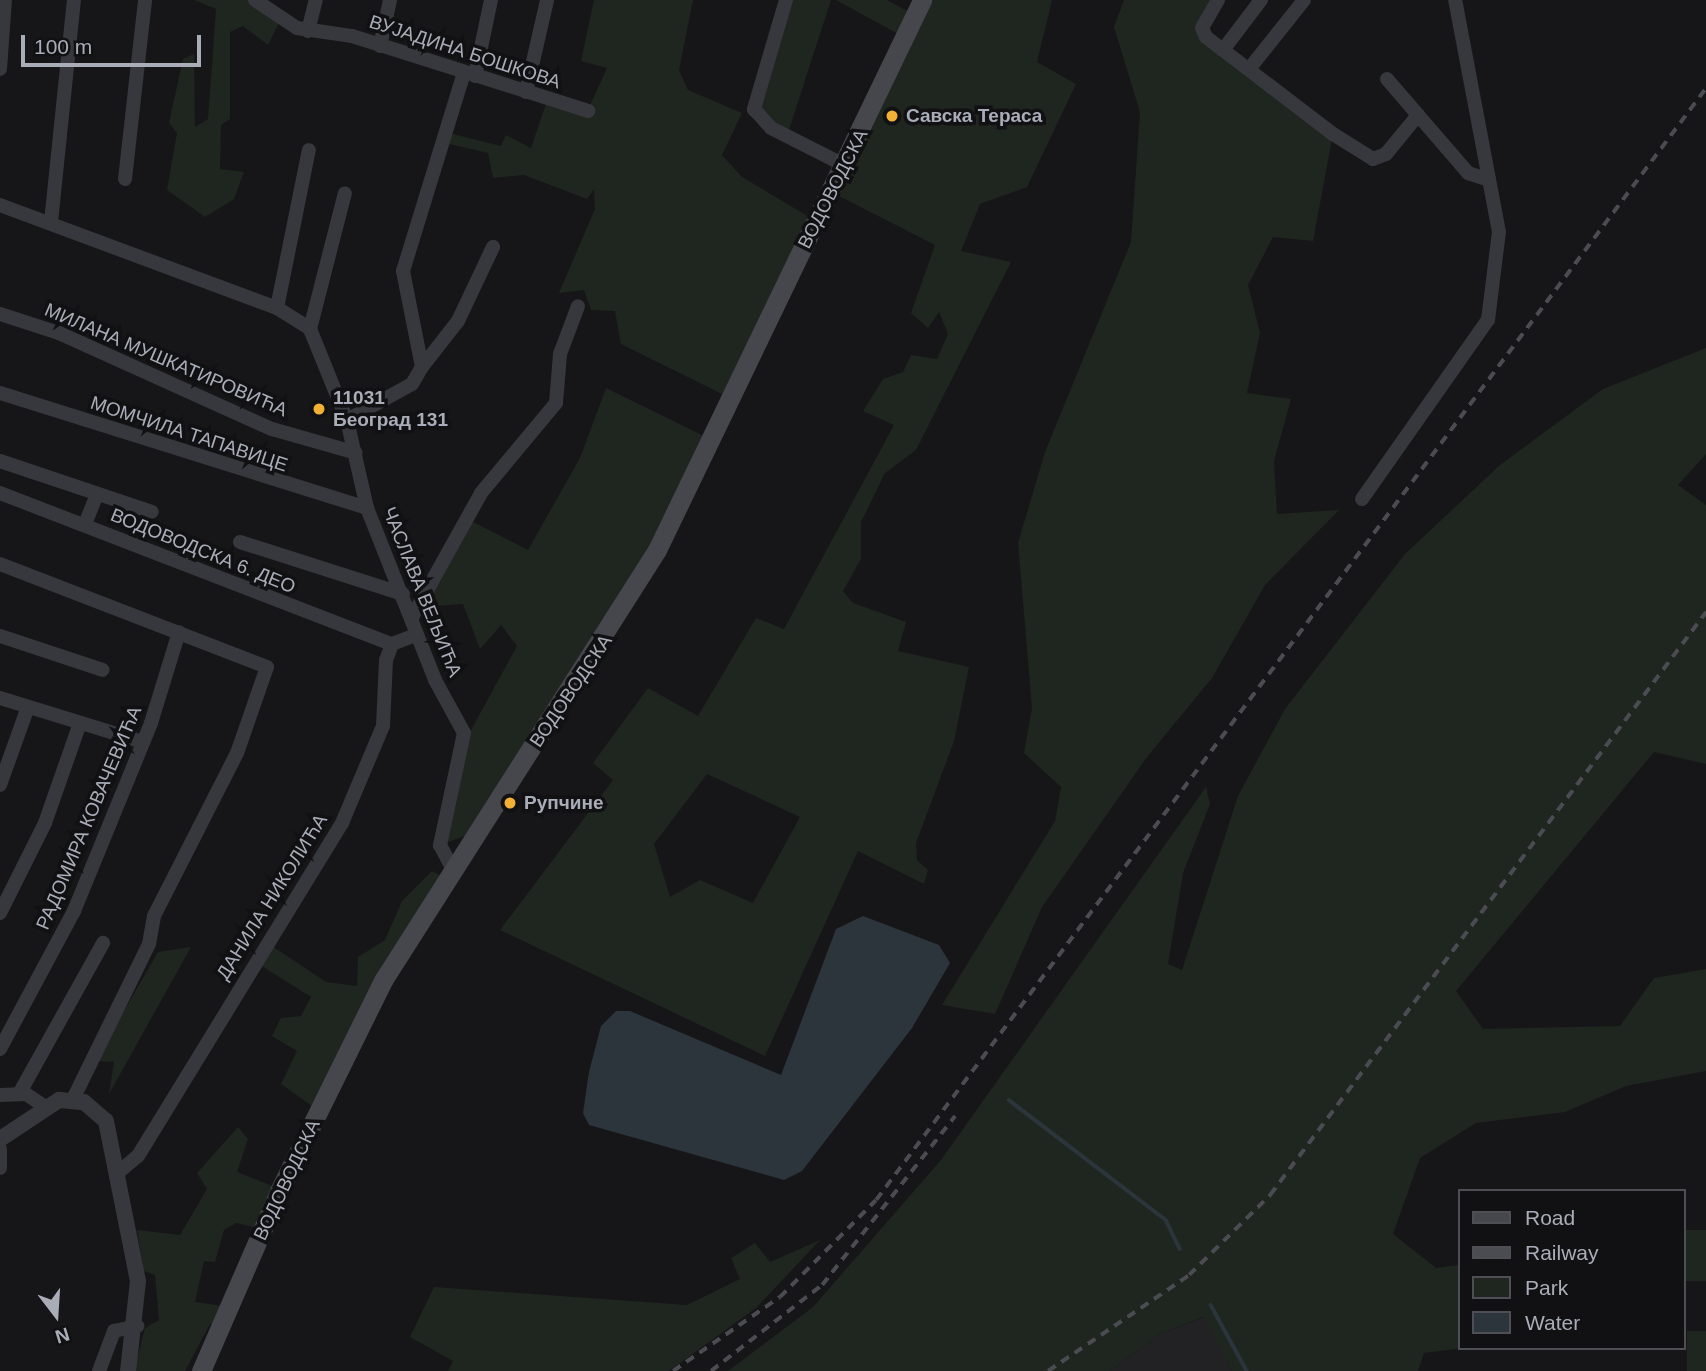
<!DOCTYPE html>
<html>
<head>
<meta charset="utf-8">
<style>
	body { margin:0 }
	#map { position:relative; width:1706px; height:1371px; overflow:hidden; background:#161618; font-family:Arial,sans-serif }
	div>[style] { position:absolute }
	.built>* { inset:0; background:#222225 }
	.green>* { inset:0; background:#1e261f; transform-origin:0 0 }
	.water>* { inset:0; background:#2c353c }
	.stream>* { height:3.5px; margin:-1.75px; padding:0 1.75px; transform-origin:1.75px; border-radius:1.75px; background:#2c353c }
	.minor>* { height:14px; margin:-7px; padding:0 7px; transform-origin:7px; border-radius:7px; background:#37383d }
	.tertiary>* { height:16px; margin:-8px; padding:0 8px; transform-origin:8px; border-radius:8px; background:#37383d }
	.secondary>* { height:19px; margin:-9.5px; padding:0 9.5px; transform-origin:9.5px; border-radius:9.5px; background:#45474d }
	.rail>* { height:3.5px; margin-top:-1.75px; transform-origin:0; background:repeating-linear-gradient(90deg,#4a4c52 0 9px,transparent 0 16px) }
	.dots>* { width:19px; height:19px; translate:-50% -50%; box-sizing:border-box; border:4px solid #111113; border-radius:50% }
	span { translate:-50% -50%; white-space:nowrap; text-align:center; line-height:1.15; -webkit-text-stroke:7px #111113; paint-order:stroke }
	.street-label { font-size:19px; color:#a8adb8 }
	.poi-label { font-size:19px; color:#a8adb8; font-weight:700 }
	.left { translate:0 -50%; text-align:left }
	.legend { position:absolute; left:1458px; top:1189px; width:228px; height:161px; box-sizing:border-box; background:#111113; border:2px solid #4d4f55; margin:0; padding:9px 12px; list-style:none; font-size:21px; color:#a8adb8 }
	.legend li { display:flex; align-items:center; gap:14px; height:35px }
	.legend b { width:35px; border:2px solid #4d4f55 }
	.north { position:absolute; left:21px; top:1280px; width:70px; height:70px; -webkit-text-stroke:5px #111113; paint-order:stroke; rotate:163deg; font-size:19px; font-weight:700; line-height:28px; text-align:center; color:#a8adb8 }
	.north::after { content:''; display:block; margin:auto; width:24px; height:32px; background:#a8adb8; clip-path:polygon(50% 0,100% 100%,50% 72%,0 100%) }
	.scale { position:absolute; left:21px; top:35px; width:180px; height:32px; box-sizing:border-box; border:4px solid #a8adb8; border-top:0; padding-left:9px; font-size:21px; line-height:24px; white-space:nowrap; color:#a8adb8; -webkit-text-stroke:5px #111113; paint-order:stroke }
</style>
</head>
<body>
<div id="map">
	<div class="built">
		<div style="clip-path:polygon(1204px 1317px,1232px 1371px,1110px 1371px,1160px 1334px)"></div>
	</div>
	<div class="green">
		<div style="clip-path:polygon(194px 0,255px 0,281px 19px,268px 45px,243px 26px,230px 32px,230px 119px,221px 125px,220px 169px,244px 172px,234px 199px,205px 217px,167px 190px,177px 133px,169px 123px,183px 59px,194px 54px,195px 127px,208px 119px,216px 9px)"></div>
		<div style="clip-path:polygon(594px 0,693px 0,679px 70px,688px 90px,742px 113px,722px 155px,742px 177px,816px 221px,732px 399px,621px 344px,615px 311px,591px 310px,584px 290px,559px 293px,595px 209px,594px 189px,587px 199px,524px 175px,493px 178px,488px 153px,445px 143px,449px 133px,501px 146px,506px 135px,531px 148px,548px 98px,588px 110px,607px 68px,581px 61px)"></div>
		<div style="clip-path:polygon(786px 0,831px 0,787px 136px,754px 109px)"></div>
		<div style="clip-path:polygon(836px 0,887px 0,909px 12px,900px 35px)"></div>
		<div style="clip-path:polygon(evenodd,922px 0,1052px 0,1037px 62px,1076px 84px,1027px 187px,980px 204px,961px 251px,1011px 262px,916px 450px,885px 473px,861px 522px,861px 559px,843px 591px,853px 603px,906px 622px,898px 651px,969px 667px,954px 741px,916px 843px,917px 860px,928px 870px,924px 884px,858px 851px,765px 1056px,500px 930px,613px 780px,593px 763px,648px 688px,698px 716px,756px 618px,784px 629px,894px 425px,863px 411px,883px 379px,903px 372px,911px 355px,937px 359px,948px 334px,939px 312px,928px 328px,911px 313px,935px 245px,831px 192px,922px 0,707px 774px,800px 817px,753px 903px,700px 880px,670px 897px,654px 844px,707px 774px)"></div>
		<div style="clip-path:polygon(1124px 0,1217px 0,1202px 28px,1333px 134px,1313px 241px,1273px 237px,1248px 285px,1260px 333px,1247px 393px,1291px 399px,1274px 461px,1277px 514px,1339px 510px,1265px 585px,1212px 678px,1147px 757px,1042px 907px,995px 1014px,942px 1005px,1055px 821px,1061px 787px,1024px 753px,1032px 708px,1018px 543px,1045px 452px,1131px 242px,1140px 112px,1114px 27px)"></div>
		<div style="clip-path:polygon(1706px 348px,1706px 454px,1678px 485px,1706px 505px,1706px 764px,1654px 752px,1456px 991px,1483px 1029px,1620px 1026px,1654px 978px,1706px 969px,1706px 1071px,1626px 1086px,1565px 1112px,1476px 1123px,1420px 1158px,1393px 1234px,1436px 1268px,1459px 1265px,1463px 1348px,1424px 1353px,1418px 1371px,1232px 1371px,1203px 1317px,1160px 1334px,1110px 1371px,728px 1371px,813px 1307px,941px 1160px,1206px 787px,1210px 804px,1183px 873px,1168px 964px,1182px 970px,1238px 796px,1285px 709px,1405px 554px,1500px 465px,1603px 389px)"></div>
		<div style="clip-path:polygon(606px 388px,712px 440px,668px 527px,475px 832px,440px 845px,465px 741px,517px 646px,501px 625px,480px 649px,463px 604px,421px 607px,467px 519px,528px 550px,580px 458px)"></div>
		<div style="clip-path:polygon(432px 871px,444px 877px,319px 1111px,281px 1084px,297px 1051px,272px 1036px,281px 1018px,301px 1016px,311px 997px,257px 963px,269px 944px,326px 982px,357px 986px,358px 957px,385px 940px,402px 901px)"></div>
		<div style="clip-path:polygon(191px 947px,109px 1094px,114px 1062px,95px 1061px,158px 952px)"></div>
		<div style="clip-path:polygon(238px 1127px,248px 1139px,237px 1172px,280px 1189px,263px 1229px,236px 1223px,224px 1230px,215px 1262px,204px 1261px,195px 1302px,230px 1307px,221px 1327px,210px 1324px,185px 1371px,134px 1371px,145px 1328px,159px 1320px,155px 1275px,144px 1271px,137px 1230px,180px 1235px,207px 1189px,197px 1173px)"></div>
		<div style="left:1706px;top:1230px;width:51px;height:23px;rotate:90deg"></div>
		<div style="clip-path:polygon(820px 1240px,756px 1308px,669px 1371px,448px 1371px,453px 1361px,410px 1337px,434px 1287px,687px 1305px,740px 1279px,731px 1258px,755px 1243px,770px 1262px)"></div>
		<div style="left:1687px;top:1331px;width:19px;height:40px"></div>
	</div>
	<div class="water">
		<div style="clip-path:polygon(863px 916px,939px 945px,950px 963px,912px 1028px,802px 1171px,784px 1180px,589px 1125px,583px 1113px,589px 1072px,601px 1026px,616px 1011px,630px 1011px,781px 1075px,836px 929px)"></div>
	</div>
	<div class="stream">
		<div style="left:1009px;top:1100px;width:198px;rotate:37.4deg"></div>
		<div style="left:1166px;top:1220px;width:32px;rotate:64deg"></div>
		<div style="left:1211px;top:1305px;width:75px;rotate:61.4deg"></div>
	</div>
	<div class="minor">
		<div style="left:255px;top:0;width:50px;rotate:33.7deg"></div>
		<div style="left:297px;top:28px;width:56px;rotate:8.3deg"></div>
		<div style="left:352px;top:36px;width:248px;rotate:17.6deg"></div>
		<div style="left:786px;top:0;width:114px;rotate:106.4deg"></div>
		<div style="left:754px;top:109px;width:25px;rotate:48deg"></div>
		<div style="left:771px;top:128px;width:82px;rotate:26.9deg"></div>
		<div style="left:1218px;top:0;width:32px;rotate:120deg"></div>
		<div style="left:1202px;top:28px;width:10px;rotate:66deg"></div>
		<div style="left:1206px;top:37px;width:160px;rotate:37.4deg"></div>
		<div style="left:1333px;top:134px;width:47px;rotate:32deg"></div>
		<div style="left:1373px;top:159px;width:14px;rotate:-21deg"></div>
		<div style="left:1386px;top:154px;width:50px;rotate:-50.6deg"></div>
		<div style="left:1418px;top:115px;width:77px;rotate:49.2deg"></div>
		<div style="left:1468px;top:173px;width:22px;rotate:18deg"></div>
		<div style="left:308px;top:31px;width:32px;rotate:-76deg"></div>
		<div style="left:380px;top:46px;width:47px;rotate:-77.7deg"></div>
		<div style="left:1223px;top:50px;width:63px;rotate:-52.8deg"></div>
		<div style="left:0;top:69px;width:69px;rotate:-85.9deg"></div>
		<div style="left:1249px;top:69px;width:88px;rotate:-51.4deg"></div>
		<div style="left:475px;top:76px;width:78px;rotate:-78.1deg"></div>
		<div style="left:1387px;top:79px;width:48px;rotate:49.3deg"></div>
		<div style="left:526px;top:92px;width:94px;rotate:-77.1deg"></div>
		<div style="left:125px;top:179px;width:180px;rotate:-83.6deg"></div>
		<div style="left:0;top:205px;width:296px;rotate:20.4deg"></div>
		<div style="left:277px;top:308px;width:39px;rotate:32deg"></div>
		<div style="left:310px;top:329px;width:98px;rotate:67.9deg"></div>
		<div style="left:347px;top:420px;width:90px;rotate:77.2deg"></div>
		<div style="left:367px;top:508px;width:185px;rotate:68.4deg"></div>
		<div style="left:435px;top:680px;width:60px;rotate:61.3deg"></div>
		<div style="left:464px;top:733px;width:115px;rotate:102.1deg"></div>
		<div style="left:440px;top:845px;width:24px;rotate:62deg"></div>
		<div style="left:51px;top:222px;width:223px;rotate:-84.1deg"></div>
		<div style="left:277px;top:308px;width:161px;rotate:-78.6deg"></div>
		<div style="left:0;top:314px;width:62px;rotate:17.9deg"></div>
		<div style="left:59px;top:333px;width:234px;rotate:24.3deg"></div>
		<div style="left:272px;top:429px;width:87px;rotate:15.9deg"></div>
		<div style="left:310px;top:329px;width:140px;rotate:-75.6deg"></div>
		<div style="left:422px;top:367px;width:58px;rotate:-52deg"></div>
		<div style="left:458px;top:321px;width:82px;rotate:-64.7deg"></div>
		<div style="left:0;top:393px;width:385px;rotate:17.4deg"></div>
		<div style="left:347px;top:420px;width:74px;rotate:-29deg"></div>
		<div style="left:412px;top:384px;width:20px;rotate:-60deg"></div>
		<div style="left:422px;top:367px;width:98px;rotate:-101.2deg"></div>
		<div style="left:403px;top:271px;width:207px;rotate:-72.9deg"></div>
		<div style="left:0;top:461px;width:160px;rotate:18.5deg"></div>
		<div style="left:0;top:493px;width:420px;rotate:21.1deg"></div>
		<div style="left:1362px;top:499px;width:219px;rotate:-54.9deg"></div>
		<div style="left:1488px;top:320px;width:89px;rotate:-82.9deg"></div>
		<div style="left:1499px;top:232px;width:236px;rotate:-100.7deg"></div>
		<div style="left:85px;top:524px;width:32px;rotate:-68deg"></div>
		<div style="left:240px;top:542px;width:171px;rotate:17.7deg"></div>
		<div style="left:0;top:564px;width:286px;rotate:21.1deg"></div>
		<div style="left:267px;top:667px;width:91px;rotate:109.2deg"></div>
		<div style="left:237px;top:753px;width:183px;rotate:117deg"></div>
		<div style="left:154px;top:916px;width:28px;rotate:100deg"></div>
		<div style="left:149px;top:944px;width:173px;rotate:116.1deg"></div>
		<div style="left:411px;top:619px;width:144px;rotate:-60.9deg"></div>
		<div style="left:481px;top:493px;width:117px;rotate:-50.2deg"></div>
		<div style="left:556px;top:403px;width:49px;rotate:-85.3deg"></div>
		<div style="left:560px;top:354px;width:51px;rotate:-69.4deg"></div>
		<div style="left:0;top:636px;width:108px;rotate:18.3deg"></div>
		<div style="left:0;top:698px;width:150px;rotate:17.1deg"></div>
		<div style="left:0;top:785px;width:83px;rotate:-70.3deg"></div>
		<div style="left:0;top:913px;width:101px;rotate:-63.4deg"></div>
		<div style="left:45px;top:823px;width:106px;rotate:-70.7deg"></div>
		<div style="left:0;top:1049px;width:157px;rotate:-61.8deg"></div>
		<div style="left:74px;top:911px;width:203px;rotate:-67.7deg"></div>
		<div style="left:151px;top:723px;width:95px;rotate:-72.9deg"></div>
		<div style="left:19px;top:1094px;width:173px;rotate:-60.9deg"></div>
		<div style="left:0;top:1095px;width:26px;rotate:-2deg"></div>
		<div style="left:26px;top:1094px;width:22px;rotate:34deg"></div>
		<div style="left:0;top:1149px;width:19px;rotate:90deg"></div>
		<div style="left:120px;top:1171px;width:23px;rotate:-40deg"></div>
		<div style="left:138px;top:1156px;width:391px;rotate:-58.5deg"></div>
		<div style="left:342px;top:823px;width:105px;rotate:-67.1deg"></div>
		<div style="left:383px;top:726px;width:66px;rotate:-87.4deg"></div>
		<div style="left:386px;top:660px;width:17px;rotate:-69deg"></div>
		<div style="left:392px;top:644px;width:26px;rotate:-21deg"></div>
		<div style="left:99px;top:1371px;width:43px;rotate:-69.4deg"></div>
		<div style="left:114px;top:1331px;width:24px;rotate:-12deg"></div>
	</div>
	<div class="tertiary">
		<div style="left:0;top:1139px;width:71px;rotate:-33.5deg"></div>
		<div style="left:59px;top:1100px;width:25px;rotate:5deg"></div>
		<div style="left:84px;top:1102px;width:29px;rotate:41deg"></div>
		<div style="left:106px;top:1121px;width:163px;rotate:78.7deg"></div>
		<div style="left:138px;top:1281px;width:91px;rotate:96.3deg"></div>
	</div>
	<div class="secondary">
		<div style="left:201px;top:1371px;width:198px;rotate:-66.5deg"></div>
		<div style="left:280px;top:1189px;width:234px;rotate:-63.7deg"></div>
		<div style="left:384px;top:979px;width:508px;rotate:-57.53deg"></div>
		<div style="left:657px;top:550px;width:611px;rotate:-64.27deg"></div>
	</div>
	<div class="rail">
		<div style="left:673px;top:1371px;width:130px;rotate:-34.7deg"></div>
		<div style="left:780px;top:1297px;width:136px;rotate:-45.3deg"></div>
		<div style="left:876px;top:1200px;width:1388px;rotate:-53.26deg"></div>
		<div style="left:711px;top:1371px;width:140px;rotate:-37.8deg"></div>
		<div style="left:822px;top:1285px;width:215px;rotate:-51.8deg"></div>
		<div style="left:1048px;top:1371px;width:171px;rotate:-34.2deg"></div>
		<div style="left:1189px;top:1275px;width:114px;rotate:-44.6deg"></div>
		<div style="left:1270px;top:1195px;width:728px;rotate:-53.21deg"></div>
	</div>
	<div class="dots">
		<div style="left:892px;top:116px;background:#f2b134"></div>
		<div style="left:319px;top:409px;background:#f2b134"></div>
		<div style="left:510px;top:803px;background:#f2b134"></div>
	</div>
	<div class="street-label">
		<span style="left:465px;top:52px;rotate:18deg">ВУЈАДИНА БОШКОВА</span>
		<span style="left:833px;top:189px;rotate:-63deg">ВОДОВОДСКА</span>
		<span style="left:166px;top:360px;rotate:23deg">МИЛАНА МУШКАТИРОВИЋА</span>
		<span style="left:189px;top:434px;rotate:18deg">МОМЧИЛА ТАПАВИЦЕ</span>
		<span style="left:203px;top:551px;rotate:22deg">ВОДОВОДСКА 6. ДЕО</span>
		<span style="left:422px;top:592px;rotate:68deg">ЧАСЛАВА ВЕЉИЋА</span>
		<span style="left:571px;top:691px;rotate:-56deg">ВОДОВОДСКА</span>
		<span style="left:89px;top:818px;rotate:-67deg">РАДОМИРА КОВАЧЕВИЋА</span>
		<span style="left:272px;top:897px;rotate:-58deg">ДАНИЛА НИКОЛИЋА</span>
		<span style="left:287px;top:1180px;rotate:-65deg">ВОДОВОДСКА</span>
	</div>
	<div class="poi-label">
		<span class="left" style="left:906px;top:116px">Савска Тераса</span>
		<span class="left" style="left:333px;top:409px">11031<br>Београд 131</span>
		<span class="left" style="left:524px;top:803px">Рупчине</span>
	</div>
	<ul class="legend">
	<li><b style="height:9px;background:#45474d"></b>Road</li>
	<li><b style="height:9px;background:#4a4c52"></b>Railway</li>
	<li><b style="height:19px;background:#1e261f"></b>Park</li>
	<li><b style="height:19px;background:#2c353c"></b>Water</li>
	</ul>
	<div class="north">N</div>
	<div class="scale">100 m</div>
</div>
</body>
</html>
